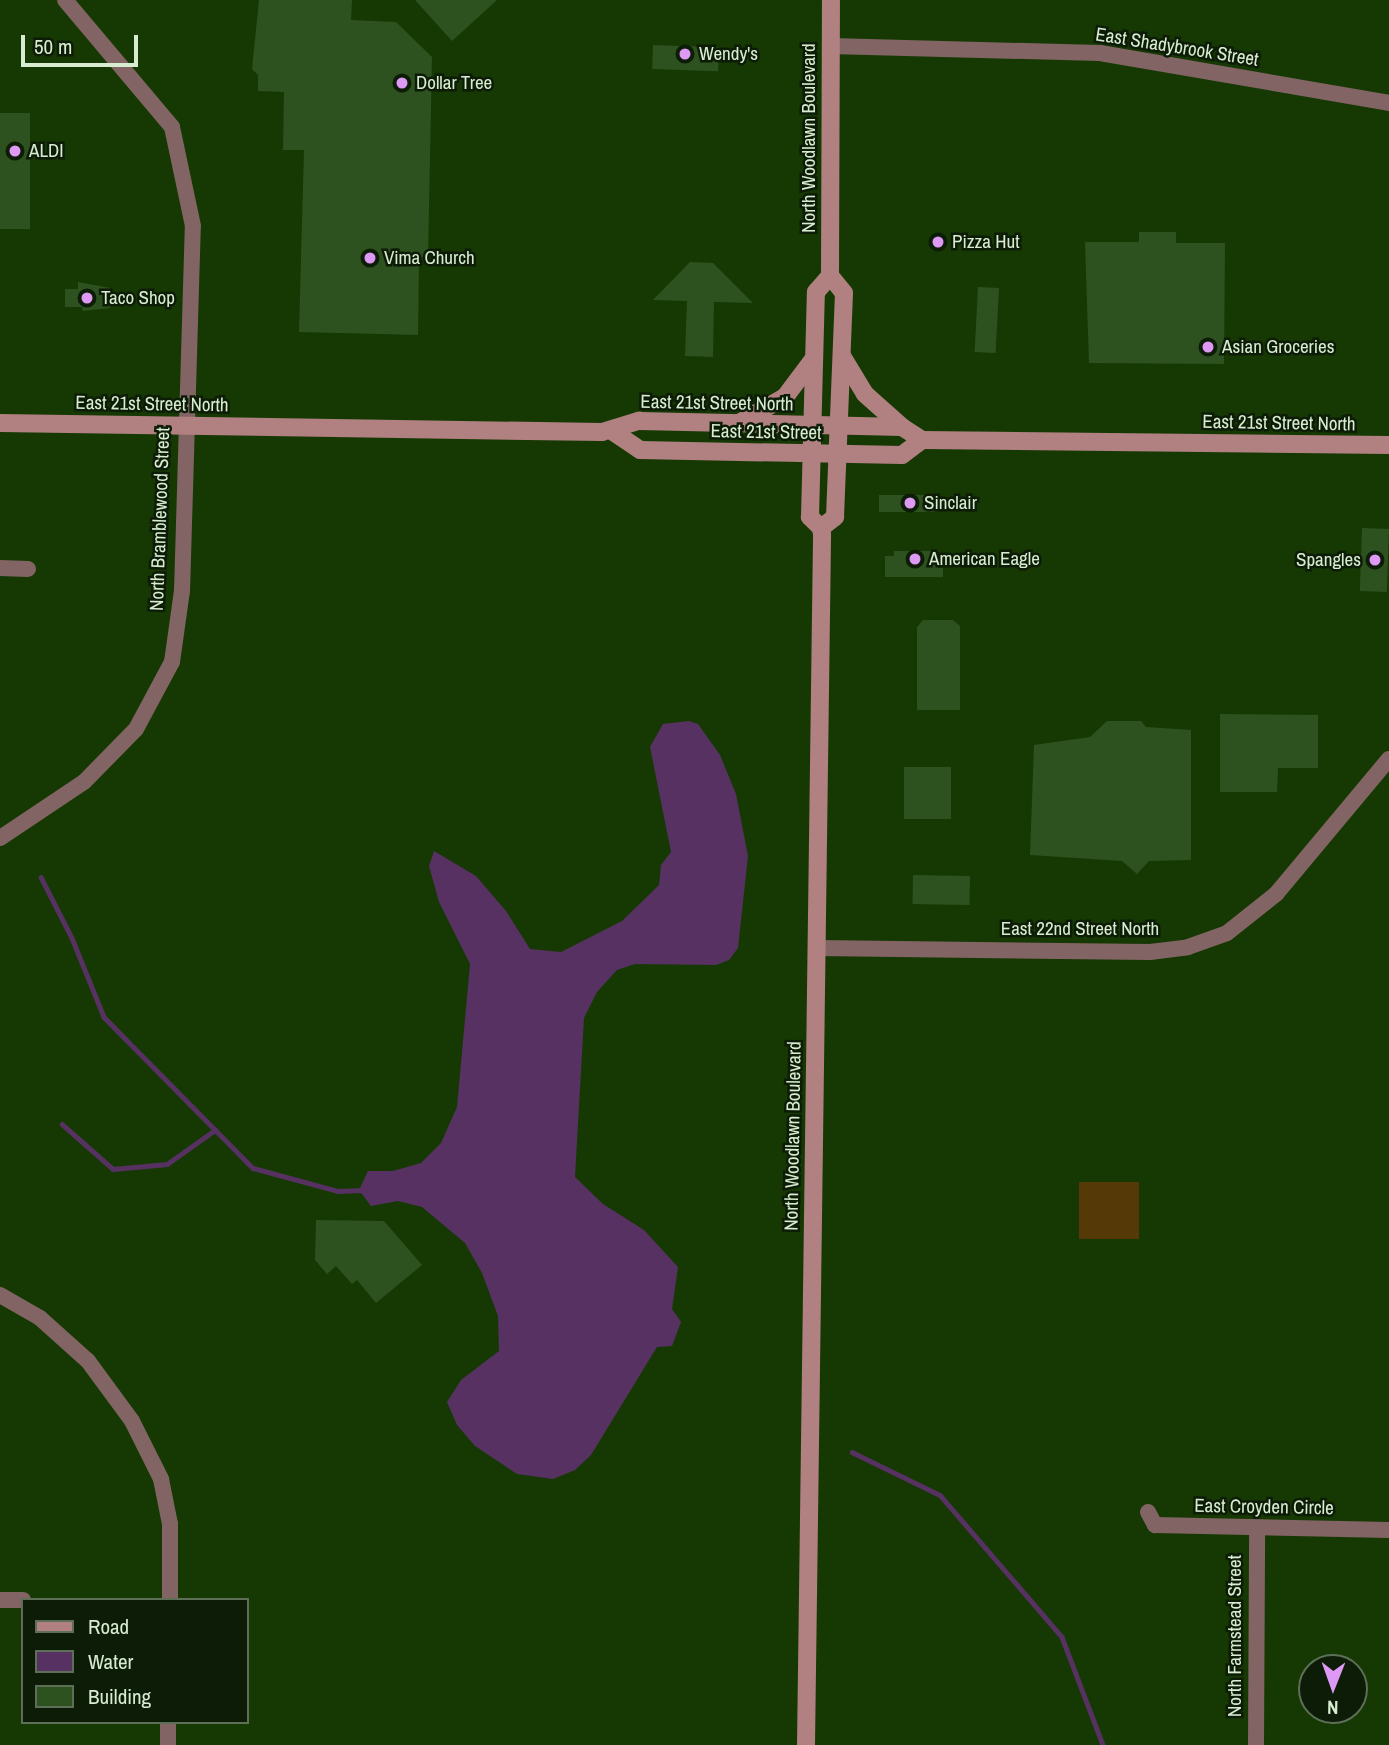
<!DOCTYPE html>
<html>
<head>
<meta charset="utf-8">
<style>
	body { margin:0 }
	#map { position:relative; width:1389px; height:1745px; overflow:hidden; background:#163904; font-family:"Archivo Narrow",sans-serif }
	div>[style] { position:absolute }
	.green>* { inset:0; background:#553a07; transform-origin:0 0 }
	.water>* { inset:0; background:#563161 }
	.stream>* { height:4.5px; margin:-2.25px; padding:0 2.25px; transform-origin:2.25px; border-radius:2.25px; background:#563161 }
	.building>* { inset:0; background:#2d521f; transform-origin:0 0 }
	.minor>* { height:16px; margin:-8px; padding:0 8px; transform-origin:8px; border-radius:8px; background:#836464 }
	.secondary>* { height:18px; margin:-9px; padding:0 9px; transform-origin:9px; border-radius:9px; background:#b18081 }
	.dots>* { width:19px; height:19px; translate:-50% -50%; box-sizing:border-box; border:4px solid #0d1c07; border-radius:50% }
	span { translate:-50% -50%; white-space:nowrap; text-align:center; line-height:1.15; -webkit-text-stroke:5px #0d1c07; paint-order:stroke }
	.street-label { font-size:19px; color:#d7ecd0 }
	.poi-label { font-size:19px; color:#d7ecd0 }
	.left { translate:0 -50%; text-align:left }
	.right { translate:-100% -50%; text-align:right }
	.legend { position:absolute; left:21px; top:1598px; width:228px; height:126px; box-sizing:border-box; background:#0d1c07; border:2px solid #5e6f57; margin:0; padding:9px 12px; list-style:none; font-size:21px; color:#d7ecd0 }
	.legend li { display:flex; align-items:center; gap:14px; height:35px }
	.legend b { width:35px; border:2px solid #5e6f57 }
	.north { position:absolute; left:1298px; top:1654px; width:70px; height:70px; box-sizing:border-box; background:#0d1c07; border:2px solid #5e6f57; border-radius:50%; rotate:181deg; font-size:19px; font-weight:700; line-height:28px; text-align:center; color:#d7ecd0 }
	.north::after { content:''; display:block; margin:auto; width:24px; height:32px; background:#dd99f3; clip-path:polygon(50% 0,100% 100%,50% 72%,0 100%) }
	.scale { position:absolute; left:21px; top:35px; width:117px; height:32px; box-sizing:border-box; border:4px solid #d7ecd0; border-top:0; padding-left:9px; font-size:21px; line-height:24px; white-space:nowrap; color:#d7ecd0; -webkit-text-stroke:5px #0d1c07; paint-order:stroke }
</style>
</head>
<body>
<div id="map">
	<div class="green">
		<div style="left:1079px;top:1182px;width:60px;height:57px"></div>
	</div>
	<div class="water">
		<div style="clip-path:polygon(689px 721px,698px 724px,720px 755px,736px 794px,748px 856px,738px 948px,729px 960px,716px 965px,635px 964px,617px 970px,597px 992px,584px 1018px,575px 1177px,603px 1204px,644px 1230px,678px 1267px,672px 1309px,681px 1322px,672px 1346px,657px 1347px,591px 1455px,575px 1470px,553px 1479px,517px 1474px,475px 1446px,457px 1425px,447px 1402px,461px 1380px,499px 1351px,498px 1316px,482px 1273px,465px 1243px,422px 1207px,398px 1201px,371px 1206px,359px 1190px,368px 1171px,393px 1171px,421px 1163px,441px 1143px,457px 1107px,470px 964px,439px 902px,429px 866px,434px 851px,476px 876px,506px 911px,530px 949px,561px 952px,622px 921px,659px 885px,661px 865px,671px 852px,650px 747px,663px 724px)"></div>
	</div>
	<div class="stream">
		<div style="left:41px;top:877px;width:68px;rotate:63.1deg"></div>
		<div style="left:72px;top:938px;width:85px;rotate:67.9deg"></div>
		<div style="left:104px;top:1017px;width:212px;rotate:45.4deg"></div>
		<div style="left:253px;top:1168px;width:88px;rotate:15.1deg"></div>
		<div style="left:338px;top:1191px;width:25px;rotate:-2deg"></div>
		<div style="left:62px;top:1124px;width:68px;rotate:41.4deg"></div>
		<div style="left:113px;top:1169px;width:54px;rotate:-5.3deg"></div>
		<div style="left:167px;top:1164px;width:59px;rotate:-35.3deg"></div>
		<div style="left:852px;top:1452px;width:98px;rotate:26deg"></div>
		<div style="left:940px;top:1495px;width:187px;rotate:49.3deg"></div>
		<div style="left:1062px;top:1637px;width:116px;rotate:69.2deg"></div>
	</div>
	<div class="building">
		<div style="clip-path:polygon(259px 0,352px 0,351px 20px,396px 22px,432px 57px,428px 258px,419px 257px,418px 335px,299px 332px,304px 150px,283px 150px,284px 92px,258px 91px,258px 75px,252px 69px)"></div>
		<div style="clip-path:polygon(415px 0,497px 0,452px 41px)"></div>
		<div style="left:653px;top:45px;width:66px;height:24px;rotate:2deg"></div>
		<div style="left:0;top:113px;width:30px;height:116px"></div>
		<div style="clip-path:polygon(1139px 232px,1176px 232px,1176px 243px,1225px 243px,1224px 364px,1089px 363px,1085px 242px,1139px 242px)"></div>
		<div style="clip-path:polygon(690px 262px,713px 263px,753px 303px,714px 302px,713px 357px,685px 356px,687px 301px,653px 300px)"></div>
		<div style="clip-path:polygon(78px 282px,110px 288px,110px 308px,83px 311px,82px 307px,65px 307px,65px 289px,78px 289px)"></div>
		<div style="left:978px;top:287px;width:21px;height:65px;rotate:3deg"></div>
		<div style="left:879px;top:495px;width:60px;height:17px"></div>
		<div style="left:1362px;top:528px;width:27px;height:63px;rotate:2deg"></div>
		<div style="clip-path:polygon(894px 551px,936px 551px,936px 556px,943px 556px,943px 577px,885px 577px,885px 556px,894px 556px)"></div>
		<div style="clip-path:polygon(923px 620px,953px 620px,960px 626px,960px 710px,917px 710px,917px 627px)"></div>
		<div style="clip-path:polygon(1220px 714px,1318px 715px,1318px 768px,1278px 768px,1277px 792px,1220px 792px)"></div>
		<div style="clip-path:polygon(1107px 721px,1141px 721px,1146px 727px,1191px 730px,1191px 860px,1149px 861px,1137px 874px,1122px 861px,1030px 855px,1034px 745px,1090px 737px)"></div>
		<div style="left:904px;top:767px;width:47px;height:52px"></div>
		<div style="left:913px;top:875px;width:57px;height:29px;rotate:1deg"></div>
		<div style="clip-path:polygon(316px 1220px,384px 1221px,422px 1265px,376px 1303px,357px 1280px,352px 1284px,336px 1266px,327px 1274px,315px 1260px)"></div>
	</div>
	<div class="minor">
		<div style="left:830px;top:46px;width:270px;rotate:1.5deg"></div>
		<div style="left:1100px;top:53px;width:293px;rotate:9.8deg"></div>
		<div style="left:0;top:568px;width:28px;rotate:2deg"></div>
		<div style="left:0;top:838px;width:101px;rotate:-33.7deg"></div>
		<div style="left:84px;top:782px;width:74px;rotate:-45.5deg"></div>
		<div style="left:136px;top:729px;width:76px;rotate:-61.8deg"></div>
		<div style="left:172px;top:662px;width:72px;rotate:-82deg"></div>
		<div style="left:182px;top:591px;width:365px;rotate:-88.3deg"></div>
		<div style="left:193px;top:226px;width:101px;rotate:-102deg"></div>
		<div style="left:172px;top:127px;width:166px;rotate:-130.1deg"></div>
		<div style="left:817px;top:948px;width:333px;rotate:0.7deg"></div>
		<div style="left:1150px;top:952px;width:38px;rotate:-7deg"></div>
		<div style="left:1188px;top:947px;width:41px;rotate:-19.7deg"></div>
		<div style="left:1227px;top:933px;width:63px;rotate:-38.5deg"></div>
		<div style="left:1276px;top:894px;width:176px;rotate:-50.1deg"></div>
		<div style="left:0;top:1295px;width:46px;rotate:29.9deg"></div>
		<div style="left:40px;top:1318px;width:64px;rotate:41.9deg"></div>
		<div style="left:88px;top:1361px;width:74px;rotate:53.7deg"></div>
		<div style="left:132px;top:1421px;width:65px;rotate:63.4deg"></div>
		<div style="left:161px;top:1479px;width:46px;rotate:78.7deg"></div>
		<div style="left:170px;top:1524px;width:76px;rotate:90deg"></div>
		<div style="left:1148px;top:1512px;width:15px;rotate:62deg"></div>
		<div style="left:1155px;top:1525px;width:234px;rotate:1.2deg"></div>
		<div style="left:0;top:1600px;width:23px"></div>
		<div style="left:168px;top:1745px;width:23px;rotate:-90deg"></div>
		<div style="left:1256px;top:1745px;width:217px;rotate:-89.7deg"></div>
	</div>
	<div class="secondary">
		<div style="left:842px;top:356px;width:44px;rotate:58.8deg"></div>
		<div style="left:865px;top:394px;width:50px;rotate:41.7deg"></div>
		<div style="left:0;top:423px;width:602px;rotate:0.86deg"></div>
		<div style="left:602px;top:432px;width:39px;rotate:-17deg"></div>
		<div style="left:639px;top:421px;width:263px;rotate:1.3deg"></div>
		<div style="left:902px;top:427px;width:24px;rotate:33deg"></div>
		<div style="left:922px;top:440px;width:467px;rotate:0.6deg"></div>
		<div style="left:739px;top:423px;width:53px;rotate:-29.5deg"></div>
		<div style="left:785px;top:397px;width:45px;rotate:-53.1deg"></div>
		<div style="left:612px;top:431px;width:34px;rotate:34deg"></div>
		<div style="left:640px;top:450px;width:262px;rotate:1.1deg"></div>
		<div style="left:902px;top:455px;width:25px;rotate:-37deg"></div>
		<div style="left:821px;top:528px;width:18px;rotate:-38deg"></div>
		<div style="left:835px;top:517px;width:224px;rotate:-87.7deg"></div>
		<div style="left:844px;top:293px;width:22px;rotate:-129deg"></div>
		<div style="left:830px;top:276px;width:276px;rotate:-89.8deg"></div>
		<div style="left:806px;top:1745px;width:1211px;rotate:-89.24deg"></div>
		<div style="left:822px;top:534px;width:6px;rotate:-99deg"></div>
		<div style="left:821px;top:528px;width:16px;rotate:-135deg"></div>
		<div style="left:810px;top:517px;width:225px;rotate:-88.5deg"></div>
		<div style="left:816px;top:292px;width:21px;rotate:-49deg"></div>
	</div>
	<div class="dots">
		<div style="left:685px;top:54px;background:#dd99f3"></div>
		<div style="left:402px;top:83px;background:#dd99f3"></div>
		<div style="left:15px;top:151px;background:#dd99f3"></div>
		<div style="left:938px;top:242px;background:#dd99f3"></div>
		<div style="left:370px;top:258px;background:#dd99f3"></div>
		<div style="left:87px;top:298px;background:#dd99f3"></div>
		<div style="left:1208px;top:347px;background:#dd99f3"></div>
		<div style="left:910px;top:503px;background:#dd99f3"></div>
		<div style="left:915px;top:559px;background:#dd99f3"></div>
		<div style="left:1375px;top:560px;background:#dd99f3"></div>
	</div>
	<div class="street-label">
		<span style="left:1177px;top:47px;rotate:9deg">East Shadybrook Street</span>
		<span style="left:809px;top:138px;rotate:-90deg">North Woodlawn Boulevard</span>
		<span style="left:717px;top:403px;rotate:1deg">East 21st Street North</span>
		<span style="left:152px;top:404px;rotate:1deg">East 21st Street North</span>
		<span style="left:1279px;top:423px;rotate:1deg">East 21st Street North</span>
		<span style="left:766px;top:432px;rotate:1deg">East 21st Street</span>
		<span style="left:160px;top:519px;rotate:-88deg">North Bramblewood Street</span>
		<span style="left:1080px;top:929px">East 22nd Street North</span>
		<span style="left:793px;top:1136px;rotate:-89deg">North Woodlawn Boulevard</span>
		<span style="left:1264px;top:1507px;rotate:1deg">East Croyden Circle</span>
		<span style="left:1235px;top:1636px;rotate:-90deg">North Farmstead Street</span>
	</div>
	<div class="poi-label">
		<span class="left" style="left:699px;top:54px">Wendy's</span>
		<span class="left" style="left:416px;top:83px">Dollar Tree</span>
		<span class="left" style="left:29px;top:151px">ALDI</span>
		<span class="left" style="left:952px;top:242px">Pizza Hut</span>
		<span class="left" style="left:384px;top:258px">Vima Church</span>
		<span class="left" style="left:101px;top:298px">Taco Shop</span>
		<span class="left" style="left:1222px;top:347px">Asian Groceries</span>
		<span class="left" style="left:924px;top:503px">Sinclair</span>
		<span class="left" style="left:929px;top:559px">American Eagle</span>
		<span class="right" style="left:1361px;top:560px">Spangles</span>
	</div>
	<ul class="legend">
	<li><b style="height:9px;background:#b18081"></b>Road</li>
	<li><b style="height:19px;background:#563161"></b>Water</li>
	<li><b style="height:19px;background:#2d521f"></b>Building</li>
	</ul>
	<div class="north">N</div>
	<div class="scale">50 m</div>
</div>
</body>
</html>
